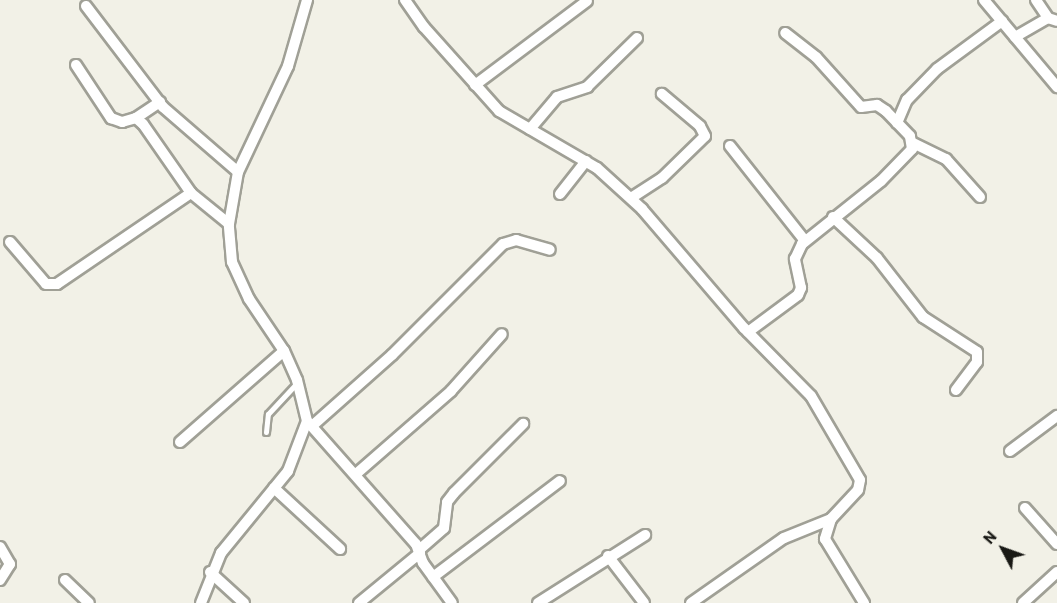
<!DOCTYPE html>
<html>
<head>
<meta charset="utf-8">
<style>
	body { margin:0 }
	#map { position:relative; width:1057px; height:603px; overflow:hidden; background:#f2f1e7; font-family:Barlow,sans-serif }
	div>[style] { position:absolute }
	.roads { filter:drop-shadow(2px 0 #a0a096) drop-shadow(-2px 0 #a0a096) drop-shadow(0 2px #a0a096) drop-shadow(0 -2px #a0a096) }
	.lane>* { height:5px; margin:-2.5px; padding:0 2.5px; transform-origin:2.5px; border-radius:2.5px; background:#fff }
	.street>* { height:10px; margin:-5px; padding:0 5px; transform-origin:5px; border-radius:5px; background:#fff }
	span { translate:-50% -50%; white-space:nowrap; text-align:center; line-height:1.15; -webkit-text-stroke:6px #f2f1e7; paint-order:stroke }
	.north { position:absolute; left:973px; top:519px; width:60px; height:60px; -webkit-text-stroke:4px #f2f1e7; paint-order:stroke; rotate:311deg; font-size:16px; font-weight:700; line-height:24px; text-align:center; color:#191915 }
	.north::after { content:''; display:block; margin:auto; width:21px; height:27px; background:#191915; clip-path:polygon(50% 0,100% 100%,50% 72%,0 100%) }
</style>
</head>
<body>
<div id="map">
	<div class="roads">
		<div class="lane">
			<div style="left:266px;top:432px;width:18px;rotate:-84deg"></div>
			<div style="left:268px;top:414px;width:41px;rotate:-47deg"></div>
		</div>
		<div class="street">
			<div style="left:405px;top:0;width:33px;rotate:55deg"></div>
			<div style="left:424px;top:27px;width:113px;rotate:48.2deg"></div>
			<div style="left:499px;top:111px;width:113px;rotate:30.2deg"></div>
			<div style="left:597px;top:168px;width:61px;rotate:42.3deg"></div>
			<div style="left:642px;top:209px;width:157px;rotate:49.4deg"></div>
			<div style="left:744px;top:328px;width:95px;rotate:45.4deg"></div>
			<div style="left:811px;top:396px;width:97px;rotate:59.7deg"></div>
			<div style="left:860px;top:480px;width:10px;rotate:101deg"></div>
			<div style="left:858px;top:490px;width:40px;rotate:133deg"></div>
			<div style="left:831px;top:519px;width:21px;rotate:107deg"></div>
			<div style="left:825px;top:539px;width:75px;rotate:58.6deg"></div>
			<div style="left:984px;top:0;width:114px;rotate:50deg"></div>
			<div style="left:1036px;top:0;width:22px;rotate:56deg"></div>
			<div style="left:1048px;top:18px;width:9px;rotate:18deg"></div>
			<div style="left:86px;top:6px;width:127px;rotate:52.7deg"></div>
			<div style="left:163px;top:107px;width:99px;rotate:40.9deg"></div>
			<div style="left:1015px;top:37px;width:38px;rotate:-30deg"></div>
			<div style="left:76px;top:65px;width:64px;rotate:56.6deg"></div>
			<div style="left:111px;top:118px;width:12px;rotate:20deg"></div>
			<div style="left:122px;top:122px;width:15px;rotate:-16deg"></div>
			<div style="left:136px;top:118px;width:9px;rotate:41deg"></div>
			<div style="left:143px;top:124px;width:84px;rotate:55.2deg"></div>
			<div style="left:191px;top:193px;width:49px;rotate:39.2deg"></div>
			<div style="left:475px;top:85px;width:140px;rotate:-36.9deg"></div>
			<div style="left:136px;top:118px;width:29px;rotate:-34deg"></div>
			<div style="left:897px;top:123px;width:25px;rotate:-67deg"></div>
			<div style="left:907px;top:100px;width:43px;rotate:-45.9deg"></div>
			<div style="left:937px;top:69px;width:81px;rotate:-36.4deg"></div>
			<div style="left:530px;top:129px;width:42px;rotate:-49.8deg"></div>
			<div style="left:557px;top:97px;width:32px;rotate:-18deg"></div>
			<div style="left:587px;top:87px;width:70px;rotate:-44.4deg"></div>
			<div style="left:913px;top:143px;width:37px;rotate:26deg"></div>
			<div style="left:946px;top:159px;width:51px;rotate:48.2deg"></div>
			<div style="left:730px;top:146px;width:121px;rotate:51.7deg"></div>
			<div style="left:560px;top:194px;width:42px;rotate:-51.8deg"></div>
			<div style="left:631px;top:198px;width:37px;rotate:-33deg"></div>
			<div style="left:662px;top:178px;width:60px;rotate:-44.3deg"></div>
			<div style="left:705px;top:136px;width:11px;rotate:-117deg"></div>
			<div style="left:700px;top:126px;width:50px;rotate:-139.9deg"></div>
			<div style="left:833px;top:217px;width:60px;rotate:43deg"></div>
			<div style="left:877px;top:258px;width:75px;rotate:52.1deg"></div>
			<div style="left:923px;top:317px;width:64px;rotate:32.9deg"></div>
			<div style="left:977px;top:352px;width:10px;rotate:90deg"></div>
			<div style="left:977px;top:362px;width:35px;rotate:127deg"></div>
			<div style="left:10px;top:242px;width:55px;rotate:49.4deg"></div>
			<div style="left:46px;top:284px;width:11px"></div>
			<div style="left:57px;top:284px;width:162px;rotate:-34.2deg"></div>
			<div style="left:748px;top:332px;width:62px;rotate:-36.5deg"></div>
			<div style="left:798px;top:295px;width:8px;rotate:-67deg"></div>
			<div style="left:801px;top:288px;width:30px;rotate:-102deg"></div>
			<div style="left:795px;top:259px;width:17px;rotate:-65deg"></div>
			<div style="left:802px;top:244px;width:101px;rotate:-38.6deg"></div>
			<div style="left:881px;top:181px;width:45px;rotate:-45.9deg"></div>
			<div style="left:912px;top:149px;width:13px;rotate:-99deg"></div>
			<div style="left:910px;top:136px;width:35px;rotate:-134deg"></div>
			<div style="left:886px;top:111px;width:11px;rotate:-146deg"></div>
			<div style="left:877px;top:105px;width:16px;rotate:173deg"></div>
			<div style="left:861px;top:107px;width:67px;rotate:-132deg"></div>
			<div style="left:816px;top:57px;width:39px;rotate:-142deg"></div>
			<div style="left:307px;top:421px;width:164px;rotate:48.5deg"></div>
			<div style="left:416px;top:544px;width:20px;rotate:70deg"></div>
			<div style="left:423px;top:563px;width:49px;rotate:54.1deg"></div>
			<div style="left:312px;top:426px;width:107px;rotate:-41.6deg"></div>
			<div style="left:392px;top:355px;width:157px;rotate:-45deg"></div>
			<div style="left:503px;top:244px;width:14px;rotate:-17deg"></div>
			<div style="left:516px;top:240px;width:35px;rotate:16deg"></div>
			<div style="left:180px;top:442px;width:138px;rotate:-41.2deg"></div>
			<div style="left:1010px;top:451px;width:59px;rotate:-36.7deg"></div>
			<div style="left:356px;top:474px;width:126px;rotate:-41.1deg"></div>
			<div style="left:451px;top:391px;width:76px;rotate:-48.2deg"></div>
			<div style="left:274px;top:488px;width:90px;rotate:42.7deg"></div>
			<div style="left:1025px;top:508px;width:48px;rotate:48.4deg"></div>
			<div style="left:0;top:547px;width:20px;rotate:60deg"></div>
			<div style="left:10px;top:564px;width:19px;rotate:122deg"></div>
			<div style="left:419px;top:550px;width:33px;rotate:-41deg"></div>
			<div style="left:444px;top:528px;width:26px;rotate:-83deg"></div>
			<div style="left:447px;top:502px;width:11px;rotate:-52deg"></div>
			<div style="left:454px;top:493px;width:98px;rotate:-45deg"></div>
			<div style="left:608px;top:556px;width:59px;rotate:52.5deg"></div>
			<div style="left:210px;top:572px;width:46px;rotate:42.4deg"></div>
			<div style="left:433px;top:577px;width:159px;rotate:-37.1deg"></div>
			<div style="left:65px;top:580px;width:33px;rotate:44deg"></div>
			<div style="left:201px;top:603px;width:54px;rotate:-68.2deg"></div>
			<div style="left:221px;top:553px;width:106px;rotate:-50.7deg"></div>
			<div style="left:288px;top:471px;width:53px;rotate:-69.2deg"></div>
			<div style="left:307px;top:421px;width:42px;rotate:-103.7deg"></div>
			<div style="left:297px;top:380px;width:32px;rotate:-114deg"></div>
			<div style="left:284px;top:351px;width:63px;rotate:-123.9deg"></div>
			<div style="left:249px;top:299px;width:41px;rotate:-114.7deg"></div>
			<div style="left:232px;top:262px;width:38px;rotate:-95deg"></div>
			<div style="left:229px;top:224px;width:53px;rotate:-80.2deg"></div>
			<div style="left:238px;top:172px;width:117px;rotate:-64.7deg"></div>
			<div style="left:288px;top:66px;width:69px;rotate:-73.9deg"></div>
			<div style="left:359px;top:603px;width:79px;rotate:-39.3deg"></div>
			<div style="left:538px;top:603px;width:127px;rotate:-32.4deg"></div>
			<div style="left:691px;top:603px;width:113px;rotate:-35deg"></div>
			<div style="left:784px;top:538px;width:51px;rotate:-22deg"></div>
			<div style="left:1023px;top:603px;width:46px;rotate:-42.4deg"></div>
		</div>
	</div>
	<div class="north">N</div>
</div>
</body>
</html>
